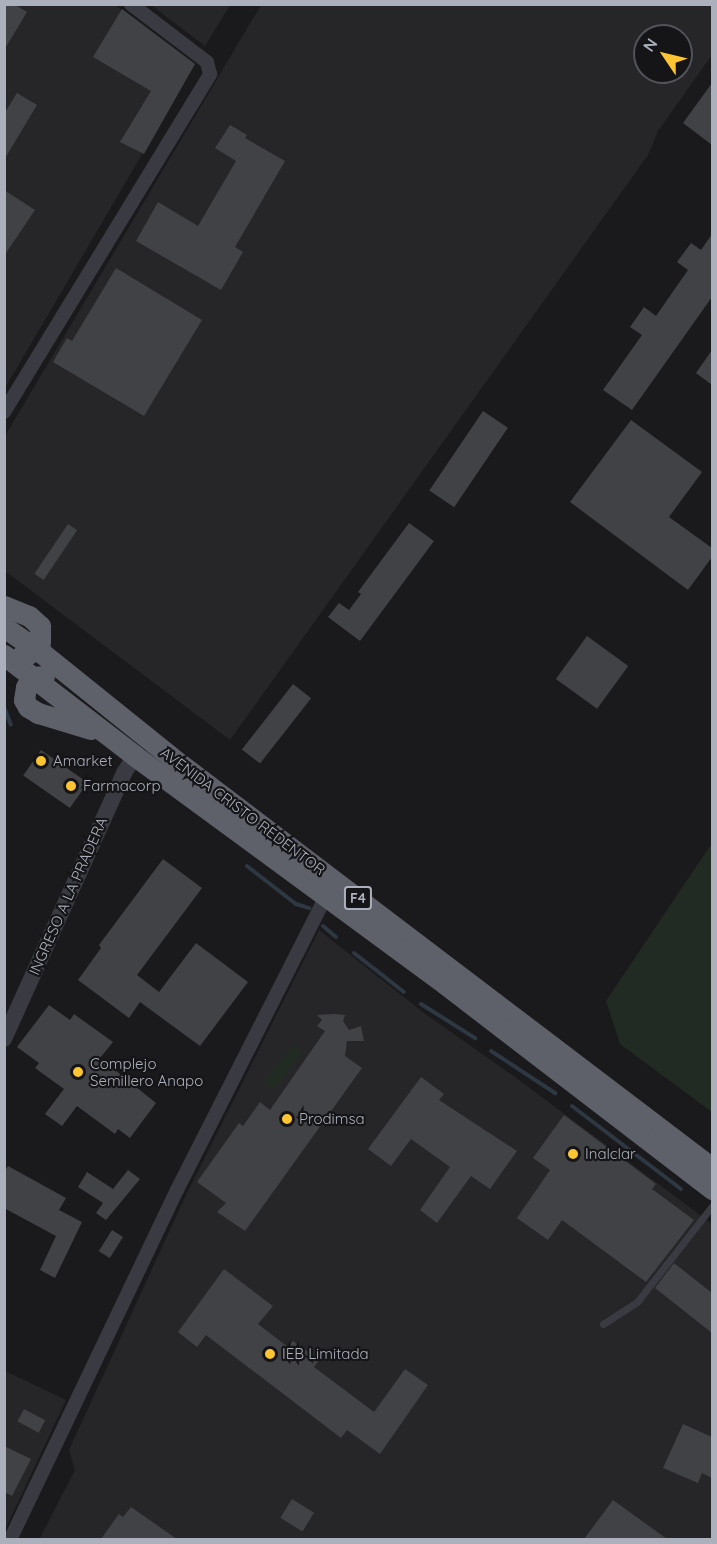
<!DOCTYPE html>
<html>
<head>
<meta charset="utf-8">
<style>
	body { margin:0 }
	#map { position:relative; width:717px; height:1544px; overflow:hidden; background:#1a1a1c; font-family:Quicksand,sans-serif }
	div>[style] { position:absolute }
	.built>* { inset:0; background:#262629 }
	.green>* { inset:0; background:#212b23 }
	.stream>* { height:4px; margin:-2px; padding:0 2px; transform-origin:2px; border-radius:2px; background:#2e3842 }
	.building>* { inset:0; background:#414246; transform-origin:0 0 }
	.service>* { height:7px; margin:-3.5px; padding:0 3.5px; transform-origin:3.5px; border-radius:3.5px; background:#3a3b42 }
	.minor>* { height:14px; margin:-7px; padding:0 7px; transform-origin:7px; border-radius:7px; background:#3a3b42 }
	.tertiary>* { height:16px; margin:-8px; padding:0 8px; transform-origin:8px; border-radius:8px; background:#3a3b42 }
	.trunk>* { height:21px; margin:-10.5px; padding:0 10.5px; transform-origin:10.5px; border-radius:10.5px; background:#5e606a }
	.dots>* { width:16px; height:16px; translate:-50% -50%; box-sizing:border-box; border:3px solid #151517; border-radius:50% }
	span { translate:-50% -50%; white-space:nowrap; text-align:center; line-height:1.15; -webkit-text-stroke:4.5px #151517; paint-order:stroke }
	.shield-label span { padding:2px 4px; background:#151517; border:2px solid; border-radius:4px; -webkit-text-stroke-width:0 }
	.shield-label { font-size:14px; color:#acb0bc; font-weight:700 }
	.poi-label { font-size:15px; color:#acb0bc }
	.left { translate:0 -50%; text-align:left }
	.street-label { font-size:15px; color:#acb0bc }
	.frame { position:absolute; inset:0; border:6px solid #acb0bc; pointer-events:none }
	.north { position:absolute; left:633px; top:24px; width:60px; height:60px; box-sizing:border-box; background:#151517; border:2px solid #515359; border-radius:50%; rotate:305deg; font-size:16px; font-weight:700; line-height:24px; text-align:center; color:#acb0bc }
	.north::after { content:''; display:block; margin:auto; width:21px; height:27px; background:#fdc531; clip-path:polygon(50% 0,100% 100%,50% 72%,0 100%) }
</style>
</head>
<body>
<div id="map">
	<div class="built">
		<div style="clip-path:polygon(4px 5px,115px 5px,195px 64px,5px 388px)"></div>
		<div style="clip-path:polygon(151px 5px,230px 5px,205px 46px)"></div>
		<div style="clip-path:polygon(evenodd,261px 5px,712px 5px,712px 55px,658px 131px,648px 155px,230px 740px,5px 571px,5px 436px,261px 5px,645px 36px,681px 36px,681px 72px,645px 72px,645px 36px)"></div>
		<div style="clip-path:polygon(319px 930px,424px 1013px,515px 1077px,712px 1224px,712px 1539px,39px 1540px,75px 1470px,69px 1450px,186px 1195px)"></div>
		<div style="clip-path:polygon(5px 1371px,66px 1400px,5px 1530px)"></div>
	</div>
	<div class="green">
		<div style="clip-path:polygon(712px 843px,712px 1112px,620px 1044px,606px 1001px)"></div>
		<div style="clip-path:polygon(292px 1045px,301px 1049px,301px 1053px,277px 1087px,269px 1087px,265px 1081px)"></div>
	</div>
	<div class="stream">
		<div style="left:4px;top:707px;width:19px;rotate:69deg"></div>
		<div style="left:247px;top:866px;width:62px;rotate:37.8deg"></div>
		<div style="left:296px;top:904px;width:14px;rotate:17deg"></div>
		<div style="left:323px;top:926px;width:17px;rotate:40deg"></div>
		<div style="left:354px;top:953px;width:63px;rotate:38deg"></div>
		<div style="left:421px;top:1004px;width:64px;rotate:32.2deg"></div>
		<div style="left:491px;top:1051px;width:77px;rotate:33.3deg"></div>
		<div style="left:572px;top:1106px;width:137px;rotate:37.3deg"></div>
	</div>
	<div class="building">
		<div style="clip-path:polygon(4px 4px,14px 4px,27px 12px,4px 50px)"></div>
		<div style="clip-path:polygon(122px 9px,195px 64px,144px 154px,120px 142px,151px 91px,93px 57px)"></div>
		<div style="clip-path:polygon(712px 83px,712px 145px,683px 123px)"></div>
		<div style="clip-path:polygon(17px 93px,37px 105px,4px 160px,4px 114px)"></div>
		<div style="clip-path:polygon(230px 125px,247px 135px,245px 138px,285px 161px,235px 247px,243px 252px,221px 290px,136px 241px,158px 202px,198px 226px,236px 161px,215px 148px)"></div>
		<div style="clip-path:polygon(4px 190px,35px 210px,4px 256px)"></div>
		<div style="clip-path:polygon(712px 234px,712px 297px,632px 410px,603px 390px,642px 335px,630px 327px,644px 307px,656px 316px,688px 270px,677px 262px,691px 243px,701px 250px)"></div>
		<div style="clip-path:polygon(116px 268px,202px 320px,144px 416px,53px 362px,67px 338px,72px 341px)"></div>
		<div style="clip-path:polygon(712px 350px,712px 385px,696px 373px)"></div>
		<div style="left:483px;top:411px;width:30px;height:96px;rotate:34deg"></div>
		<div style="clip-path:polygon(631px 420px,702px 472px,669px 517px,712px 548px,712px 557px,688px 590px,570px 502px)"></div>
		<div style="clip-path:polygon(409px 523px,434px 541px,360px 641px,328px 617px,339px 603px,349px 610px,361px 594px,358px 592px)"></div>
		<div style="left:68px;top:524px;width:11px;height:60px;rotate:34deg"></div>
		<div style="left:587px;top:636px;width:51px;height:53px;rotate:36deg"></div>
		<div style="left:293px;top:684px;width:23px;height:83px;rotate:38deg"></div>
		<div style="left:41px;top:750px;width:57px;height:31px;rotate:35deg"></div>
		<div style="clip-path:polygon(163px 859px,202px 888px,137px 975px,159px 992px,196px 943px,248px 982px,200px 1046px,140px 1002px,129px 1018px,78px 980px,101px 948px,99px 945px)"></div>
		<div style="clip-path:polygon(49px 1005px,70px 1020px,74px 1014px,113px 1042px,100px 1058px,156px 1103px,130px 1138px,118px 1129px,115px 1134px,77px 1106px,62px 1126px,45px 1114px,64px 1089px,35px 1068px,39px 1063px,17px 1047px)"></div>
		<div style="clip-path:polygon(334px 1014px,345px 1015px,343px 1021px,349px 1030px,361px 1026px,364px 1041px,347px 1041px,345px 1056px,362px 1068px,245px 1231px,217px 1212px,226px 1203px,197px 1182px,239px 1123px,243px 1126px,260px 1102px,270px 1110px,325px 1031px,317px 1026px,322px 1020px,317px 1015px)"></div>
		<div style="clip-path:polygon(421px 1077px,444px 1094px,439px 1100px,517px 1151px,490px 1189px,471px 1176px,437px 1223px,420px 1210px,450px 1167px,411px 1139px,391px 1166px,368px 1149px)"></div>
		<div style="clip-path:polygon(564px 1115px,656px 1184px,652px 1189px,694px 1220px,646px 1282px,562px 1220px,548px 1240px,517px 1218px,550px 1170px,533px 1158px)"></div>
		<div style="clip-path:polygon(8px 1166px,66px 1198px,59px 1210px,82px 1222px,55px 1278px,40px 1270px,56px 1236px,4px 1208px,4px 1172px)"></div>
		<div style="clip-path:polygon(128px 1170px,140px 1179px,106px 1220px,96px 1213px,103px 1203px,78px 1187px,87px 1172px,113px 1189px)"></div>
		<div style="left:112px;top:1230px;width:13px;height:25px;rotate:32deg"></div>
		<div style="clip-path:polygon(674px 1263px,712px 1293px,712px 1333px,655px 1288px)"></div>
		<div style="clip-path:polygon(224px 1269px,273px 1306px,258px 1324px,288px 1347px,293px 1341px,319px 1360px,314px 1367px,374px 1412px,405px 1369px,428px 1385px,380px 1454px,347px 1430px,341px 1438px,206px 1335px,197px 1347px,178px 1332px)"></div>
		<div style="left:24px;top:1409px;width:24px;height:14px;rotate:28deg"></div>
		<div style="clip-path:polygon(683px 1424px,712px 1437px,712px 1478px,702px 1473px,698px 1483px,663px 1468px)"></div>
		<div style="clip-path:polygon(4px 1446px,31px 1459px,12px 1496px,4px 1492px)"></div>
		<div style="left:292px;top:1499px;width:26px;height:22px;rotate:32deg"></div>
		<div style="clip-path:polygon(613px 1500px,667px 1539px,584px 1539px)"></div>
		<div style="clip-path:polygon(131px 1507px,177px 1539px,101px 1539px,119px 1514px,123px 1517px)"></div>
	</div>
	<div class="service">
		<div style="left:603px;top:1324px;width:40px;rotate:-32.9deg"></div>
		<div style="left:637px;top:1302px;width:122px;rotate:-52deg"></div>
	</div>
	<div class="minor">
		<div style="left:4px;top:412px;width:396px;rotate:-58.6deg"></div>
		<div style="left:210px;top:74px;width:12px;rotate:-104deg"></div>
		<div style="left:207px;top:62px;width:96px;rotate:-142.7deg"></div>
		<div style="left:10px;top:1540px;width:388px;rotate:-64.5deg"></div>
		<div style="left:177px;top:1190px;width:330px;rotate:-63.1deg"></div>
	</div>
	<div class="tertiary">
		<div style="left:4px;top:1039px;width:292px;rotate:-65.7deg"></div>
		<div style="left:124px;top:773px;width:20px;rotate:-57deg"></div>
	</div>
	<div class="trunk">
		<div style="left:4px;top:606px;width:27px;rotate:22deg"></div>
		<div style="left:29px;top:616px;width:15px;rotate:42deg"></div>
		<div style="left:40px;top:626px;width:16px;rotate:90deg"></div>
		<div style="left:40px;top:642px;width:17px;rotate:135deg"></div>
		<div style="left:28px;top:654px;width:6px;rotate:171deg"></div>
		<div style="left:4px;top:627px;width:47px;rotate:34.7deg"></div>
		<div style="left:43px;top:654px;width:164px;rotate:38.8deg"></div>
		<div style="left:171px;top:757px;width:679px;rotate:37.22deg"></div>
		<div style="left:4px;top:655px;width:165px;rotate:37.6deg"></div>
		<div style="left:135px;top:756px;width:385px;rotate:36.3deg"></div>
		<div style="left:445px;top:984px;width:337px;rotate:37.5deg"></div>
		<div style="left:44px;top:676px;width:11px;rotate:175deg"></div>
		<div style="left:33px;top:677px;width:12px;rotate:125deg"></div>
		<div style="left:26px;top:687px;width:13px;rotate:99deg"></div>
		<div style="left:24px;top:700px;width:8px;rotate:60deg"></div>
		<div style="left:28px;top:707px;width:12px;rotate:31deg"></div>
		<div style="left:38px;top:713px;width:55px;rotate:16.8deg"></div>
	</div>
	<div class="dots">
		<div style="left:41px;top:761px;background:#fdc531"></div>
		<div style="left:71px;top:786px;background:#fdc531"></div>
		<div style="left:78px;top:1072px;background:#fdc531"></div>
		<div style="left:287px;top:1119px;background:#fdc531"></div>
		<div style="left:573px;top:1154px;background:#fdc531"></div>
		<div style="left:270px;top:1354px;background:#fdc531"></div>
	</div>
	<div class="shield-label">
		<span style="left:358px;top:898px">F4</span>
	</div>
	<div class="poi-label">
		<span class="left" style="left:53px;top:761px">Amarket</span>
		<span class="left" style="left:83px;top:786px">Farmacorp</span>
		<span class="left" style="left:90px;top:1072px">Complejo<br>Semillero Anapo</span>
		<span class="left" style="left:299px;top:1119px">Prodimsa</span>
		<span class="left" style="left:585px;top:1154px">Inalclar</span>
		<span class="left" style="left:282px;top:1354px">IEB Limitada</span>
	</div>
	<div class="street-label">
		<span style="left:243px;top:811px;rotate:37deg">AVENIDA CRISTO REDENTOR</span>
		<span style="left:68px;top:896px;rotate:-66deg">INGRESO A LA PRADERA</span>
	</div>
	<div class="frame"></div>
	<div class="north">N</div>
</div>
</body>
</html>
